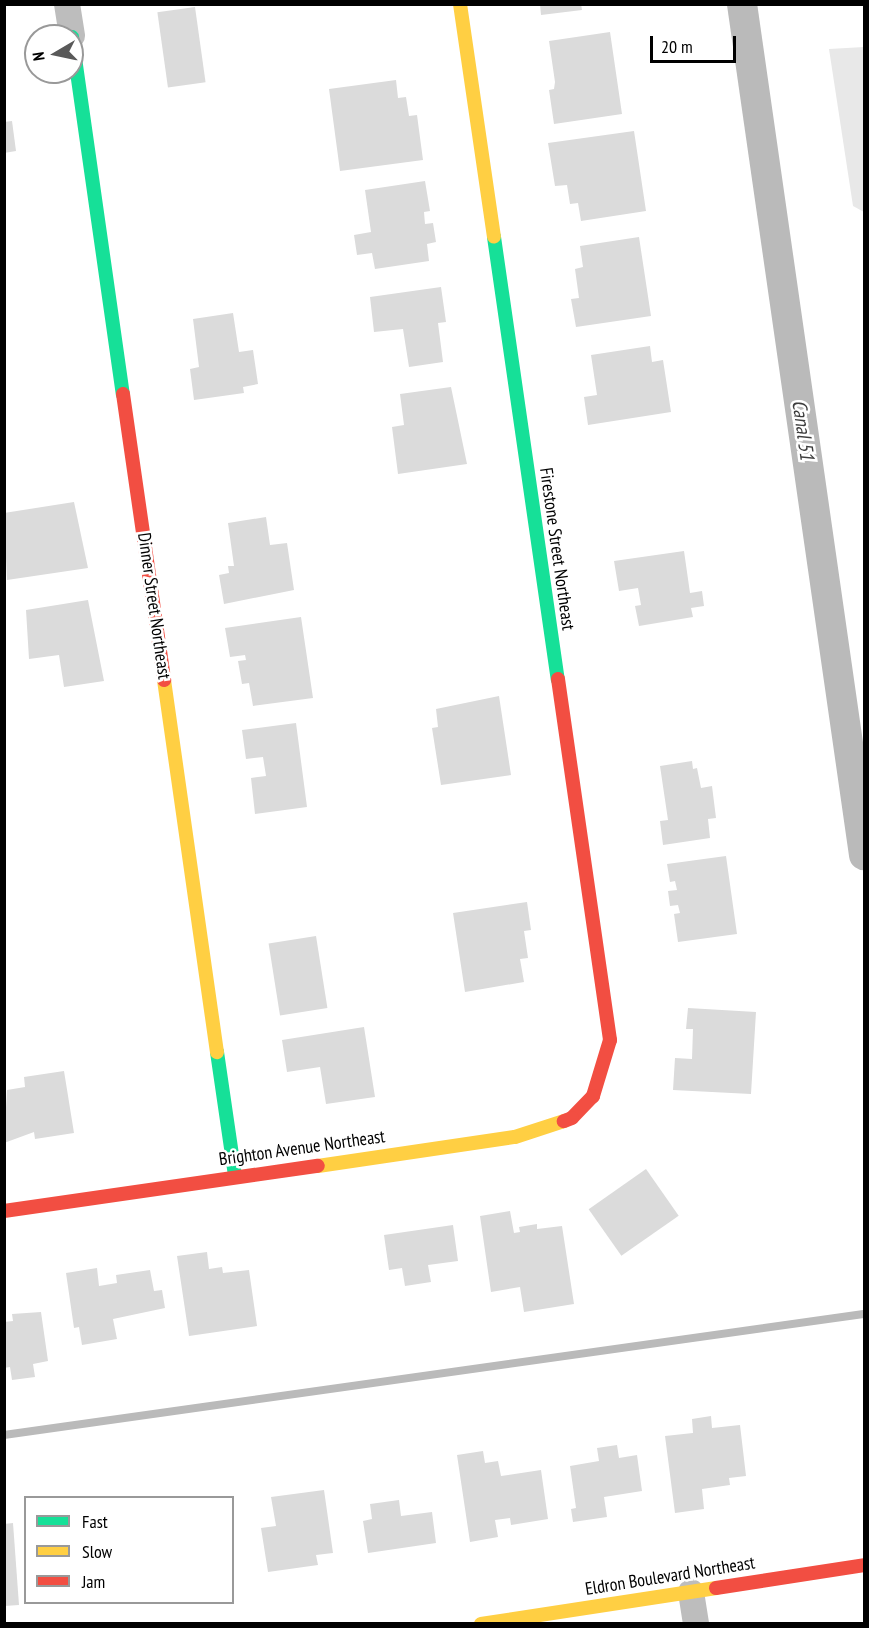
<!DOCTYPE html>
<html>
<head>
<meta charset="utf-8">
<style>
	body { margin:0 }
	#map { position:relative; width:869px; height:1628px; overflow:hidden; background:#fff; font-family:"PT Sans Narrow",sans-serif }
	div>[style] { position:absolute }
	.green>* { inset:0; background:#e8e8e8 }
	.stream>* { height:8px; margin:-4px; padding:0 4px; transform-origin:4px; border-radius:4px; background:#bababa }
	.canal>* { height:30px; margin:-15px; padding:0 15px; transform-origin:15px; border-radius:15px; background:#bababa }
	.building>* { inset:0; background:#dbdbdb; transform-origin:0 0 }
	.street>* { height:26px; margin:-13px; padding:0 13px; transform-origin:13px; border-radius:13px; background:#bdbdbd }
	.fast>* { height:14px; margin:-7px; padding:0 7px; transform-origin:7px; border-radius:7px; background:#16e098 }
	.slow>* { height:14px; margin:-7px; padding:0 7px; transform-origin:7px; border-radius:7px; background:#ffcf43 }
	.jam>* { height:14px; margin:-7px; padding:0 7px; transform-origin:7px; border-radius:7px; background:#f24e42 }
	span { translate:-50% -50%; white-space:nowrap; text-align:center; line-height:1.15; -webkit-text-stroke:5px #fff; paint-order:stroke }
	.street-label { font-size:18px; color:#000 }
	.water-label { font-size:20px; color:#3d3d3d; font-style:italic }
	.frame { position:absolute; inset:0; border:6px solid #000; pointer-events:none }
	.legend { position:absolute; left:24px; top:1496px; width:210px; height:108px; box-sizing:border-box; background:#fff; border:2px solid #999; margin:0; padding:8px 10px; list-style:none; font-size:18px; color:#000 }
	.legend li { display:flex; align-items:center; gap:12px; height:30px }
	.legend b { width:30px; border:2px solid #999 }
	.north { position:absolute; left:24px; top:24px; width:60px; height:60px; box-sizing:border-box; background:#fff; border:2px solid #999; border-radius:50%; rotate:261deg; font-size:16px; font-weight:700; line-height:24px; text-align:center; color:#000 }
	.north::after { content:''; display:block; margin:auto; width:21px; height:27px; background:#595959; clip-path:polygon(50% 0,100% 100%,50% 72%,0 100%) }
	.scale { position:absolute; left:650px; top:36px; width:86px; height:27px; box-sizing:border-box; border:3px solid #000; border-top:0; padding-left:8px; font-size:18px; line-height:21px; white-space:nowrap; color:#000; -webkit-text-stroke:4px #fff; paint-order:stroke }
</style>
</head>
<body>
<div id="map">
	<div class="green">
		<div style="clip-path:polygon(864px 47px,864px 212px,853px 206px,829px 49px)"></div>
	</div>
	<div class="stream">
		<div style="left:4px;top:1435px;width:868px;rotate:-8.01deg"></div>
	</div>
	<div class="canal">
		<div style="left:742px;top:4px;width:860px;rotate:81.84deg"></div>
	</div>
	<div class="building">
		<div style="clip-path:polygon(540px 4px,581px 4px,582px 10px,541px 15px)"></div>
		<div style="left:195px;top:7px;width:76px;height:38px;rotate:82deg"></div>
		<div style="clip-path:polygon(610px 32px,622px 114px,554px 124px,549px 90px,554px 89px,555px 82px,549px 41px)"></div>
		<div style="clip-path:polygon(396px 80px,398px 98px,406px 97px,409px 116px,417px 115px,423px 160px,340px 171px,329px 89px)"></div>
		<div style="clip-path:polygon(12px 121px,16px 151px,4px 153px,4px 122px)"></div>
		<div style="clip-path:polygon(634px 131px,646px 211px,581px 221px,578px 203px,570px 204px,567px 185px,555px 186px,548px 143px)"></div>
		<div style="clip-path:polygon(425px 181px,430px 211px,424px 212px,425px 224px,433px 223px,436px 242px,427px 244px,429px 261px,375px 269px,372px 253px,357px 255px,354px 235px,371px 232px,365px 190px)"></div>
		<div style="clip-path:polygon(639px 237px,651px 316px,576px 327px,571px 299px,579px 298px,575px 269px,583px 267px,580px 246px)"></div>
		<div style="clip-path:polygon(441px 287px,446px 322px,438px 323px,443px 362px,409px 367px,403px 329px,374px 332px,370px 297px)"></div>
		<div style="clip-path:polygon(233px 313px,239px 352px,253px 350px,258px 384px,243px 387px,244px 393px,194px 400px,190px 369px,199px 367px,193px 319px)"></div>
		<div style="clip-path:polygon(650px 346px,652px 362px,663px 360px,671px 412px,588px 425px,584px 397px,597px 395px,591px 355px)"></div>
		<div style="clip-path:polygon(451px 387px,467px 464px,398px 474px,392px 427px,404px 425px,400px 394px)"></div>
		<div style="clip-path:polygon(74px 502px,88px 568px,7px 580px,4px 513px)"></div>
		<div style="clip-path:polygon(266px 517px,270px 545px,287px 543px,294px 590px,224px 604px,219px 575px,229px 573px,228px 566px,234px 566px,228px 523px)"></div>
		<div style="clip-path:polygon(684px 551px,690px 593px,702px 591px,704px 606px,691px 608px,693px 617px,639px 626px,635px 606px,641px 605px,638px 588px,619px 591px,614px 561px)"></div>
		<div style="clip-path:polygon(88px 600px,104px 681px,64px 687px,59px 655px,29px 659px,26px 610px)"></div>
		<div style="clip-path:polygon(301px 617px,313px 698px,253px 706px,249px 683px,242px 684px,238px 661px,246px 660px,245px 655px,230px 657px,225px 628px)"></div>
		<div style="clip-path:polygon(499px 696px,511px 775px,441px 785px,432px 728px,438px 727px,436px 709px)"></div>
		<div style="clip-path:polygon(296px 723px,307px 807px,255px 814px,251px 778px,266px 776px,263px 757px,246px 759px,242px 730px)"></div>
		<div style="clip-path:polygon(692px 761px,693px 769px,697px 768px,701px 788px,712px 786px,716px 818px,708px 819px,710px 838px,663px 845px,660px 821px,668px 820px,660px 766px)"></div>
		<div style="clip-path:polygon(726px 856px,737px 934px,678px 942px,674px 914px,680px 913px,678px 905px,670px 906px,668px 891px,677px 890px,675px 881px,670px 882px,667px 864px)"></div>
		<div style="clip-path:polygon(527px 902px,531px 930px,524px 931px,528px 958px,520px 959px,524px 982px,465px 992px,453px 913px)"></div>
		<div style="left:316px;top:936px;width:73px;height:48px;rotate:81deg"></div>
		<div style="clip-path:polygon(688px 1008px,756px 1012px,751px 1094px,673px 1090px,675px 1058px,692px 1059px,693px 1029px,686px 1029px)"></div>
		<div style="clip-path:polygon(364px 1027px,375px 1097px,326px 1104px,320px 1067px,287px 1072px,282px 1040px)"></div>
		<div style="clip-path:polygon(64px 1071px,74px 1133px,35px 1139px,34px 1132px,4px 1143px,7px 1090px,25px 1087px,24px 1077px)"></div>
		<div style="left:646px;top:1169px;width:57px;height:70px;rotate:55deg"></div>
		<div style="clip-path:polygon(510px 1211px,514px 1233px,520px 1232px,519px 1227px,537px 1224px,537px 1229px,562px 1226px,574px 1304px,524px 1312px,520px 1287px,491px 1292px,480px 1216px)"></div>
		<div style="clip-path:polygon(453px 1225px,458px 1261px,428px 1265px,431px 1282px,405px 1286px,402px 1268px,389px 1270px,384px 1235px)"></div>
		<div style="clip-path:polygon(207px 1252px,209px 1269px,222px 1267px,223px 1273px,249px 1270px,257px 1326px,189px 1336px,177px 1256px)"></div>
		<div style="clip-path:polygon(97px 1268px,99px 1286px,117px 1283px,116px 1275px,150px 1270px,154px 1291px,162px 1290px,165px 1308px,113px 1319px,117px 1339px,82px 1345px,79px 1327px,74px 1328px,66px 1273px)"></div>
		<div style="clip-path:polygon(41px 1312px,48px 1361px,33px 1364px,35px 1377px,12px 1380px,10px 1367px,4px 1368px,4px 1322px,13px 1321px,12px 1314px)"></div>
		<div style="clip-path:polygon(711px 1416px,712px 1428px,740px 1425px,746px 1476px,729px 1478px,730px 1485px,702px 1489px,704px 1509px,675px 1513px,665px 1436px,693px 1433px,692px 1419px)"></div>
		<div style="clip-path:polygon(617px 1445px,619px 1458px,637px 1455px,642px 1491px,604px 1497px,607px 1517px,573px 1522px,571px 1509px,576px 1508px,570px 1466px,599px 1461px,597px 1448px)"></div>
		<div style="clip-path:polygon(483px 1451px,485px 1463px,498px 1461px,501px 1476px,541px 1470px,548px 1519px,511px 1525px,510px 1518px,495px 1520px,498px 1537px,470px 1542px,457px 1455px)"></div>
		<div style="clip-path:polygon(324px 1490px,333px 1553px,316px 1555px,318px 1565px,268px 1572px,261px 1528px,276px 1526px,271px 1497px)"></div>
		<div style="clip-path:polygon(399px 1500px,401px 1516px,432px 1512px,436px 1543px,368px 1553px,363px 1521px,372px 1519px,370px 1504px)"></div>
		<div style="clip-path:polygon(13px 1523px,19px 1605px,4px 1606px,4px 1524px)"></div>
	</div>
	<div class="street">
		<div style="left:67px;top:4px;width:32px;rotate:81deg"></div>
		<div style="left:691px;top:1592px;width:32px;rotate:81deg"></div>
	</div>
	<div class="fast">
		<div style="left:72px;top:37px;width:361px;rotate:81.9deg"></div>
		<div style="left:494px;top:237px;width:447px;rotate:81.8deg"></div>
		<div style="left:217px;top:1052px;width:124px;rotate:81.7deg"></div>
	</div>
	<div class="slow">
		<div style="left:460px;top:4px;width:235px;rotate:81.7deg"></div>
		<div style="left:164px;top:680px;width:376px;rotate:81.9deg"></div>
		<div style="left:318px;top:1166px;width:199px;rotate:-8.4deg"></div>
		<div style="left:515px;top:1137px;width:52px;rotate:-18.1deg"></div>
		<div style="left:481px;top:1624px;width:238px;rotate:-8.7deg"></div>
	</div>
	<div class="jam">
		<div style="left:123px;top:394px;width:289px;rotate:81.8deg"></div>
		<div style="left:558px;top:679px;width:365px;rotate:81.8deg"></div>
		<div style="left:610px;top:1040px;width:59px;rotate:106.9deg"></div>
		<div style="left:593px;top:1096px;width:30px;rotate:134deg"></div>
		<div style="left:572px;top:1118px;width:9px;rotate:159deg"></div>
		<div style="left:4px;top:1211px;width:317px;rotate:-8.2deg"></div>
		<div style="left:716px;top:1588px;width:150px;rotate:-8.8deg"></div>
	</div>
	<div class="street-label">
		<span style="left:557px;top:549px;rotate:82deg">Firestone Street Northeast</span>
		<span style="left:154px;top:606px;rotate:82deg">Dinner Street Northeast</span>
		<span style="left:302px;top:1148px;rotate:-8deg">Brighton Avenue Northeast</span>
		<span style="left:670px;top:1576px;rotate:-9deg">Eldron Boulevard Northeast</span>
	</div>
	<div class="water-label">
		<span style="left:803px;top:430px;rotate:82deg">Canal 51</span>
	</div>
	<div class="frame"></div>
	<ul class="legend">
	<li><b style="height:8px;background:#16e098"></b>Fast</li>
	<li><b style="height:8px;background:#ffcf43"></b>Slow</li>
	<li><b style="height:8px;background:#f24e42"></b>Jam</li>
	</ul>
	<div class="north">N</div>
	<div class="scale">20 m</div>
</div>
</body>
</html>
